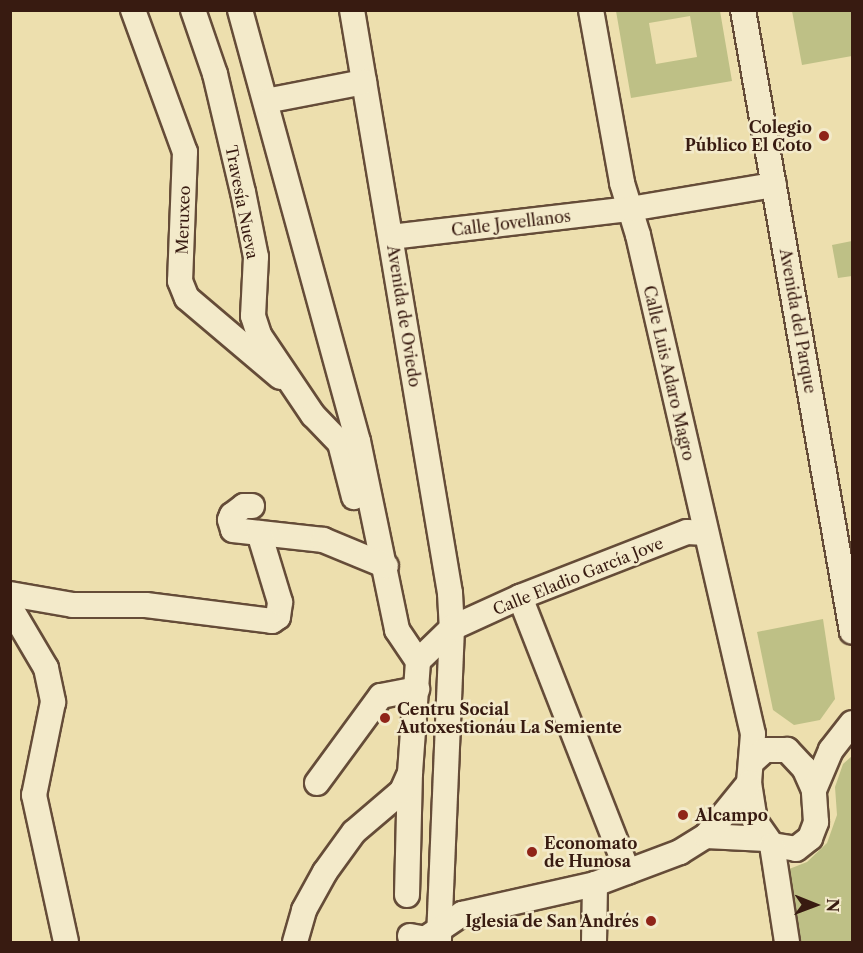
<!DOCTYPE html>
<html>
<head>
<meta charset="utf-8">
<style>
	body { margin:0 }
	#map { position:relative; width:863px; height:953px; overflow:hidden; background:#eddfae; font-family:"Libre Caslon Text",serif }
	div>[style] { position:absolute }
	.green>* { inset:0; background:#bec086 }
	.roads { filter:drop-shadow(2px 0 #654c38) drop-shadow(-2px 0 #654c38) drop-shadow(0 2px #654c38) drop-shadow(0 -2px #654c38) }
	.minor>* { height:24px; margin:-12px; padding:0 12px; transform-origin:12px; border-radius:12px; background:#f3eaca }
	.dots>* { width:16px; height:16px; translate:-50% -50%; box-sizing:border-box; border:3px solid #f3eaca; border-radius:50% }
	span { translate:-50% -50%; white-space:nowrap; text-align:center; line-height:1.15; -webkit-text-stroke:5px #f3eaca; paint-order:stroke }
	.poi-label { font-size:16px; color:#381b11; font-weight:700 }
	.right { translate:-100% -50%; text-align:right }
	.left { translate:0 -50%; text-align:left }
	.street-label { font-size:16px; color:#381b11 }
	.frame { position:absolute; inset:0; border:12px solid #381b11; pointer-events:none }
	.north { position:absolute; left:785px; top:875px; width:60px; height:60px; -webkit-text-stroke:4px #f3eaca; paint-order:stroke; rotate:91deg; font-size:16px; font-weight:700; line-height:24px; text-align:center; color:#381b11 }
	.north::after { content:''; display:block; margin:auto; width:21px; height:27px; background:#381b11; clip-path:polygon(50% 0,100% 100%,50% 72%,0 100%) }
</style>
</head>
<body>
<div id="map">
	<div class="green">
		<div style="clip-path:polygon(evenodd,616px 11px,720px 11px,732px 81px,631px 98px,616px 11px,690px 16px,697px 57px,656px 64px,649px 23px,690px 16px)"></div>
		<div style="clip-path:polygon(792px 11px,852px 11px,852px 56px,802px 65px)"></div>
		<div style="clip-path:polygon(852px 241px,852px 276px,838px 278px,832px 245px)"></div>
		<div style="clip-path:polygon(823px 619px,835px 699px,820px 720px,794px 725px,773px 710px,757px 632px)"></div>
		<div style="clip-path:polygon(852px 756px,852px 942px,787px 942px,779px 873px,807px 862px,827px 843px,837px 815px,835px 787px,843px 764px)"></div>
	</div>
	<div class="roads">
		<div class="minor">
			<div style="left:133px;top:10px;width:151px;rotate:69.9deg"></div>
			<div style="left:185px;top:152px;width:129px;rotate:92.2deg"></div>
			<div style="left:180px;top:281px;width:18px;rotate:68deg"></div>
			<div style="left:187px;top:298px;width:122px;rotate:40.3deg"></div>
			<div style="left:193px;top:10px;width:68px;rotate:71deg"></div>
			<div style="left:215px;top:74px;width:121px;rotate:76.7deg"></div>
			<div style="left:243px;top:192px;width:66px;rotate:78.7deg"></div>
			<div style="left:256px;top:257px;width:59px;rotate:92.9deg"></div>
			<div style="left:253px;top:316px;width:20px;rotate:72deg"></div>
			<div style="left:259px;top:335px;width:97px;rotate:56deg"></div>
			<div style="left:313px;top:415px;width:39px;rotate:46deg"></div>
			<div style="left:340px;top:443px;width:56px;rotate:75.5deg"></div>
			<div style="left:240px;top:10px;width:447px;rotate:74.7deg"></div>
			<div style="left:358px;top:441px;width:193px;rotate:78.3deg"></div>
			<div style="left:397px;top:630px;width:37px;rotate:56deg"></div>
			<div style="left:352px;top:10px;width:591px;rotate:80.46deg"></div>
			<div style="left:450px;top:593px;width:35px;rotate:87deg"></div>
			<div style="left:452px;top:628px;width:314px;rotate:92.4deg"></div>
			<div style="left:591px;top:10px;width:176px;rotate:79.8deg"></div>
			<div style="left:622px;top:183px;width:54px;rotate:72.9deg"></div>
			<div style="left:638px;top:235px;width:512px;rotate:77.02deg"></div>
			<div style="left:753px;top:734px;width:49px;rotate:94.7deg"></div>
			<div style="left:749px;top:783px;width:38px;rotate:81deg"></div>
			<div style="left:755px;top:821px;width:29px;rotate:55deg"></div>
			<div style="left:772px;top:845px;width:24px;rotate:9deg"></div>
			<div style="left:796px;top:849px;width:18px;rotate:-38deg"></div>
			<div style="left:810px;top:838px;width:17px;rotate:-69deg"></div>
			<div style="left:816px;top:822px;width:32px;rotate:-94deg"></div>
			<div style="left:814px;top:790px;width:24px;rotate:-114deg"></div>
			<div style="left:804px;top:768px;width:25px;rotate:-133deg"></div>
			<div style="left:787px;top:750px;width:22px;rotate:180deg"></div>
			<div style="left:765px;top:750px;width:15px;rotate:138deg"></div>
			<div style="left:743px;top:10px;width:631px;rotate:80.06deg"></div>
			<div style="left:266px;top:101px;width:100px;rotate:-11deg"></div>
			<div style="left:391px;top:237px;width:241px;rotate:-6.7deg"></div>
			<div style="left:630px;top:209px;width:146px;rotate:-9.5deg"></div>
			<div style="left:252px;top:506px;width:8px;rotate:180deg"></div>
			<div style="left:244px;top:506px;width:15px;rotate:143deg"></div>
			<div style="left:232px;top:515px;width:5px;rotate:112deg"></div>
			<div style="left:230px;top:520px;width:10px;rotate:73deg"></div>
			<div style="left:233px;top:530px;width:91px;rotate:6.3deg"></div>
			<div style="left:323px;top:540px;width:68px;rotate:22.4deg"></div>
			<div style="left:10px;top:594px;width:64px;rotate:9.9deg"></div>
			<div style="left:73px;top:605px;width:73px"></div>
			<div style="left:146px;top:605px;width:127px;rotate:7.2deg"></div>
			<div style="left:272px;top:621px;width:7px;rotate:-34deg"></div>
			<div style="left:278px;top:617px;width:15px;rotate:-82deg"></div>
			<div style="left:280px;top:602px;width:72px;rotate:-106.9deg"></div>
			<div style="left:520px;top:597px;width:295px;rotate:68.6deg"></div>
			<div style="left:10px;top:607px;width:71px;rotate:59.5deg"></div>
			<div style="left:46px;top:668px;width:35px;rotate:78deg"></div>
			<div style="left:53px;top:702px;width:95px;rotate:101.5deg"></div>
			<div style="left:34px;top:795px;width:150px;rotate:77.7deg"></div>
			<div style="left:317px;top:783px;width:108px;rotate:-53.7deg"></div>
			<div style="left:381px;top:696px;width:37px;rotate:-11deg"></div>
			<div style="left:814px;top:790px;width:43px;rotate:-67deg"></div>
			<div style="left:831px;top:750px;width:34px;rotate:-52deg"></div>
			<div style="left:706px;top:836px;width:60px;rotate:2.9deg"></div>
			<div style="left:772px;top:845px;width:98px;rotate:81.2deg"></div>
			<div style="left:407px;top:895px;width:120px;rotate:-88.6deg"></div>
			<div style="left:410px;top:936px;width:15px;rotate:11deg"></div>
			<div style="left:425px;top:939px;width:45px;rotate:-34deg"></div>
			<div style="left:462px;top:914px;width:136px;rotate:-12.7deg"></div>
			<div style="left:595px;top:884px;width:91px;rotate:-20.6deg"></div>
			<div style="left:680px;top:852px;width:31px;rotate:-32deg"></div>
			<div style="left:706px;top:836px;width:68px;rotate:-50.9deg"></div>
			<div style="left:295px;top:942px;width:33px;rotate:-74deg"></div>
			<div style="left:304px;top:910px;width:43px;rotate:-61.1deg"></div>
			<div style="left:325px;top:872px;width:49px;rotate:-54.1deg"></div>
			<div style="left:354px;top:832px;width:63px;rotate:-40.5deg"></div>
			<div style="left:402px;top:791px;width:20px;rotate:-66deg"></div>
			<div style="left:410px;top:773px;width:112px;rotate:-85.9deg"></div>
			<div style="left:418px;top:661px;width:47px;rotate:-44.1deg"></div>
			<div style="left:452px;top:628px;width:75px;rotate:-24.5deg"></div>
			<div style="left:520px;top:597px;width:179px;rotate:-21.3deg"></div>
			<div style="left:687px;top:532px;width:19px;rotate:3deg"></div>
			<div style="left:594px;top:942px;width:58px;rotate:-89deg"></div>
		</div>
	</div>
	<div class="dots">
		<div style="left:824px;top:136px;background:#8f2418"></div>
		<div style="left:385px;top:718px;background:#8f2418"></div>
		<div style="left:683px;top:815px;background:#8f2418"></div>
		<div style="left:532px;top:852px;background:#8f2418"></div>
		<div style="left:651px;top:921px;background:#8f2418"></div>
	</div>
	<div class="poi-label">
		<span class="right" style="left:812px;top:136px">Colegio<br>Público El Coto</span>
		<span class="left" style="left:397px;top:718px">Centru Social<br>Autoxestionáu La Semiente</span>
		<span class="left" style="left:695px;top:815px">Alcampo</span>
		<span class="left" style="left:544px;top:852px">Economato<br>de Hunosa</span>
		<span class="right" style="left:639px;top:921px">Iglesia de San Andrés</span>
	</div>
	<div class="street-label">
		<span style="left:242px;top:202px;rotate:79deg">Travesía Nueva</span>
		<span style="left:183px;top:220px;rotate:-88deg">Meruxeo</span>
		<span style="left:511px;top:223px;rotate:-7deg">Calle Jovellanos</span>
		<span style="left:404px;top:316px;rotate:81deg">Avenida de Oviedo</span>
		<span style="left:798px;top:321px;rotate:80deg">Avenida del Parque</span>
		<span style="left:669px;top:373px;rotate:77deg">Calle Luis Adaro Magro</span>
		<span style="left:578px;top:576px;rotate:-22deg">Calle Eladio García Jove</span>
	</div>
	<div class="frame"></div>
	<div class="north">N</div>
</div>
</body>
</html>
